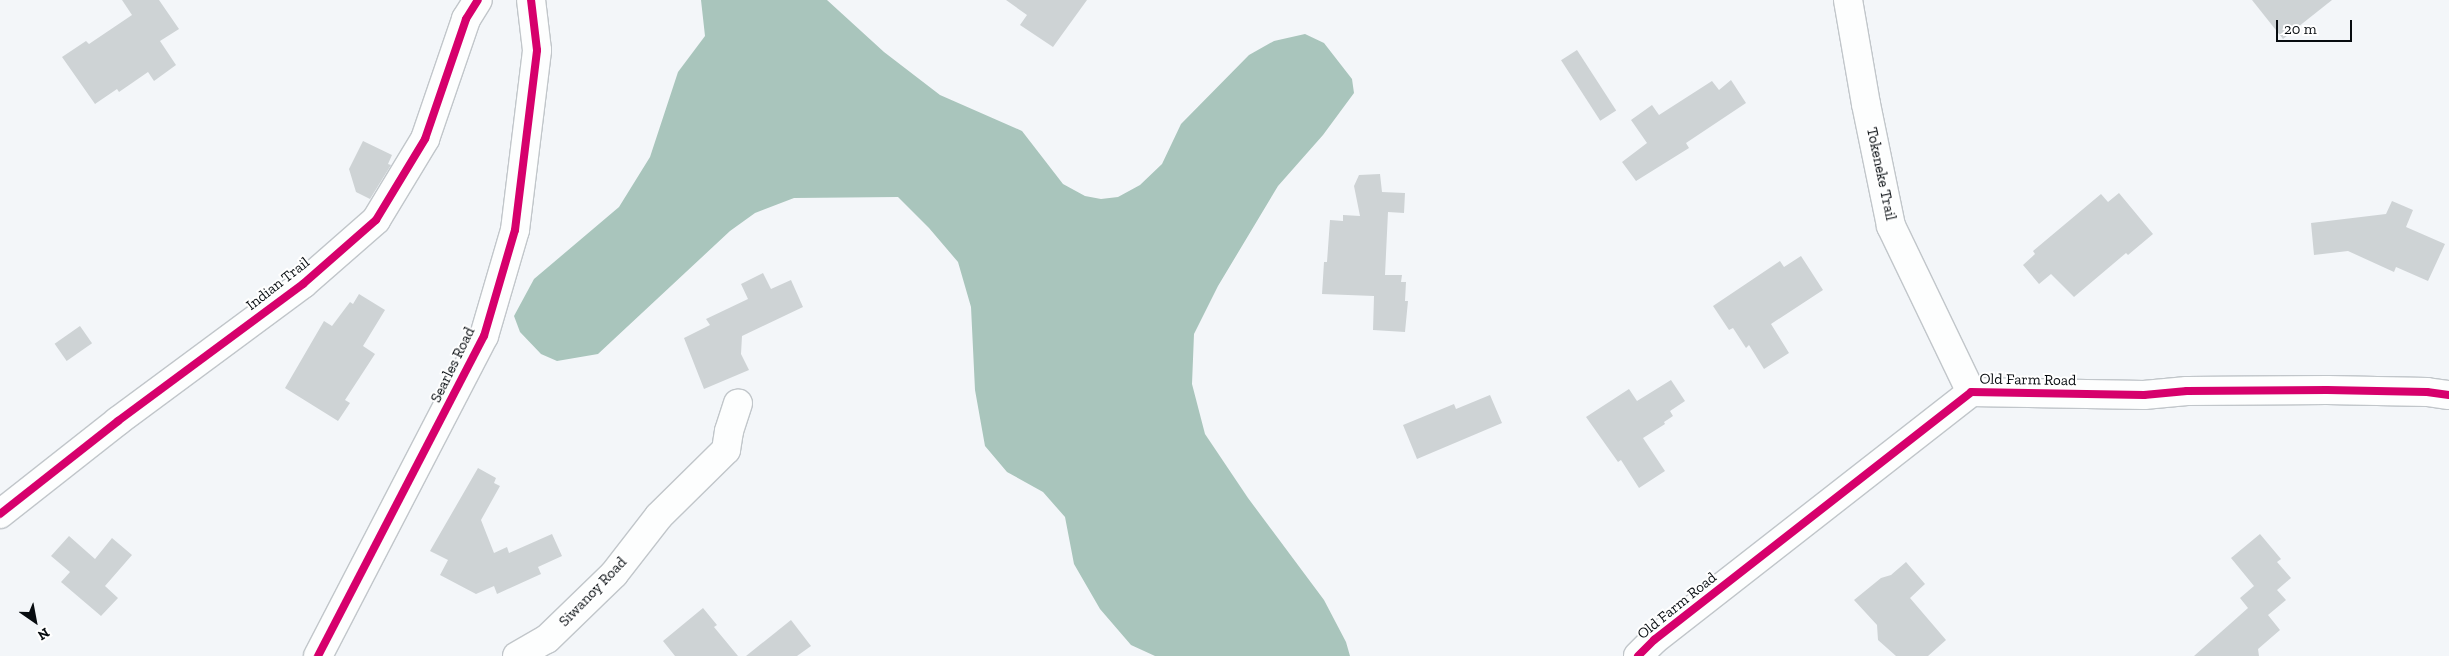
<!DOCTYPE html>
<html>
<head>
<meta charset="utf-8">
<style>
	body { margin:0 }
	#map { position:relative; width:2449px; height:656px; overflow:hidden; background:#f3f6f9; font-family:"Zilla Slab",serif }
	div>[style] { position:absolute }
	.water>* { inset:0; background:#a9c5bc }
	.building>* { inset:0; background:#ced3d5; transform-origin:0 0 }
	.roads { filter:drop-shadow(1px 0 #c1c6ca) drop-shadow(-1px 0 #c1c6ca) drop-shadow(0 1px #c1c6ca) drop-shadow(0 -1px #c1c6ca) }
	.minor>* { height:28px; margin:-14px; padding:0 14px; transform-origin:14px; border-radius:14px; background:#fdfefe }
	.cycleway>* { height:8px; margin:-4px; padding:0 4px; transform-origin:4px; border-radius:4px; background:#d6006c }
	span { translate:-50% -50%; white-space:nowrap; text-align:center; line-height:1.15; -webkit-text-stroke:4px #fff; paint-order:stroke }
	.street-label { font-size:15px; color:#070c10 }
	.north { position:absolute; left:10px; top:596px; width:50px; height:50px; -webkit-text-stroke:4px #fff; paint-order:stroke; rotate:147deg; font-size:14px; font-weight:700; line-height:20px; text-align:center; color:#070c10 }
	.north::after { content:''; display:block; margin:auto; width:18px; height:22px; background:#070c10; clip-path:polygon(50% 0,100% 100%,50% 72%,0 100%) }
	.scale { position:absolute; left:2276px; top:20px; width:76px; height:22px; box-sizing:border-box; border:2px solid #070c10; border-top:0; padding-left:6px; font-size:15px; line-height:18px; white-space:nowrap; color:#070c10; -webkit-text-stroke:4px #fff; paint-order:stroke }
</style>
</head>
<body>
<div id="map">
	<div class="water">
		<div style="clip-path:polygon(701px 0,827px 0,884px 52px,940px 95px,1022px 131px,1063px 184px,1085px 196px,1101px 199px,1118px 197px,1140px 185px,1162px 164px,1181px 124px,1249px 55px,1274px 41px,1305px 34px,1324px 43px,1352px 79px,1354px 93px,1323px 135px,1278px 186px,1218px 286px,1194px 334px,1192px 384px,1205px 434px,1248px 498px,1324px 600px,1346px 642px,1350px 656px,1155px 656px,1131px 645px,1100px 609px,1074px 564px,1065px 517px,1043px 492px,1007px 472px,985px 446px,975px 390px,971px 307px,958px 262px,929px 228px,898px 197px,794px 198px,755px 213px,730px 231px,598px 354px,557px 361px,541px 354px,520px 332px,514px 316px,534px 279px,619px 207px,650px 157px,678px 72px,705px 36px)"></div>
	</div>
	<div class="building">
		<div style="clip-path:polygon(122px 0,159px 0,179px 29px,160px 41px,176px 65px,154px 81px,148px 72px,119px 92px,117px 89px,95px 104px,62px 57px,86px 41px,89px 44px,132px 15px)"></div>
		<div style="clip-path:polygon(1006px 0,1087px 0,1053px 47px,1020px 25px,1027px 15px)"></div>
		<div style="clip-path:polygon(2252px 0,2332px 0,2283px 39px)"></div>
		<div style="left:1577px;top:50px;width:72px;height:19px;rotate:57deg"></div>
		<div style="clip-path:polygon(1731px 80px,1746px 103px,1686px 143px,1689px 148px,1636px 181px,1622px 162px,1647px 143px,1631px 120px,1652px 105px,1659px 115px,1712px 81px,1719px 90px)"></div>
		<div style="clip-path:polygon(363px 141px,392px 155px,388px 164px,391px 165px,370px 199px,356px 192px,349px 169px)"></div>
		<div style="clip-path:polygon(1380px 174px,1382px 192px,1405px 193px,1404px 213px,1388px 212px,1385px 275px,1402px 275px,1401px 282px,1406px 282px,1405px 301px,1408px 301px,1405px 332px,1373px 330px,1374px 296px,1322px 294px,1324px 262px,1327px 262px,1330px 220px,1343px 221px,1343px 215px,1360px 216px,1354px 186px,1359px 175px)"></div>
		<div style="clip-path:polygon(2119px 193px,2153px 234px,2128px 255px,2126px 253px,2074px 297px,2051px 274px,2039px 284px,2023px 265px,2035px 254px,2033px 251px,2101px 194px,2108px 202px)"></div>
		<div style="clip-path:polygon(2392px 201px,2413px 210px,2406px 227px,2445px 244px,2428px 281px,2396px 267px,2394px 272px,2348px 251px,2314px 255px,2311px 223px,2386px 214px)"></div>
		<div style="clip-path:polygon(1801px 256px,1823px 290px,1771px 324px,1789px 353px,1764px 369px,1749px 345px,1746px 348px,1733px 328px,1729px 330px,1713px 306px,1780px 261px,1784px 267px)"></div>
		<div style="clip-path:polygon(763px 273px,771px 289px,791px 280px,803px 307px,742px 336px,741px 354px,749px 370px,704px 389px,684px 338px,710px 325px,706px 319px,748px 299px,741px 284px)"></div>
		<div style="clip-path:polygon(359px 294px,385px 310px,363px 346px,375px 354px,345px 400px,350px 403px,338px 421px,285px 388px,324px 321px,332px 326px,350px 302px,353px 304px)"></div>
		<div style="left:80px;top:326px;width:21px;height:31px;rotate:55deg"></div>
		<div style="clip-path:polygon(1671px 380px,1685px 401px,1670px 411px,1673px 416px,1664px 422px,1665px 424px,1643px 438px,1665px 471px,1639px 488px,1621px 460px,1618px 462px,1586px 417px,1629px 389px,1637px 401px)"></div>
		<div style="clip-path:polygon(1490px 395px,1502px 423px,1417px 459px,1403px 425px,1454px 404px,1456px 409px)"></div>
		<div style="clip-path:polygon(478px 468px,496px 478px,494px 483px,500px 486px,481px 520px,494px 553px,507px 547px,509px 553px,552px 534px,562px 556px,538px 567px,541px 574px,497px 594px,494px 586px,476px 594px,440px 575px,448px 560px,430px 551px)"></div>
		<div style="clip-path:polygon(2260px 534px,2281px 559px,2277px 562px,2291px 578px,2277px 590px,2286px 600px,2268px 615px,2280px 630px,2258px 649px,2259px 656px,2194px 656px,2248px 608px,2240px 598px,2254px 586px,2231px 558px)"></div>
		<div style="clip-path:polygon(69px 536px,95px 559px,112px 538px,132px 555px,105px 586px,118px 598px,101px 616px,61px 582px,70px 572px,51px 556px)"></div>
		<div style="clip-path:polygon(1906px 562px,1925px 584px,1910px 598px,1946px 640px,1928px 656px,1896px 656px,1878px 640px,1877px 625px,1854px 600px,1881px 578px,1891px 575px)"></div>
		<div style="clip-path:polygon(703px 608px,717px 625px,714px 627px,738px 656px,675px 656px,663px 641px)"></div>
		<div style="clip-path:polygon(791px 620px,811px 646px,797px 656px,746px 656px)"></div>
	</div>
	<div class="roads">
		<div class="minor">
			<div style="left:1848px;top:0;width:106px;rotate:80.2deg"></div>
			<div style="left:1866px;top:104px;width:125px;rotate:78.4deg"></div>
			<div style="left:1891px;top:226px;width:184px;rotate:64.3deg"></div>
			<div style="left:0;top:514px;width:150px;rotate:-38.2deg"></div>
			<div style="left:118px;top:421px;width:230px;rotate:-36.5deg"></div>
			<div style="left:303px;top:284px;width:97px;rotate:-41.2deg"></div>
			<div style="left:376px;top:220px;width:95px;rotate:-58.8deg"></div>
			<div style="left:425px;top:139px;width:127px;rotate:-71.1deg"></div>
			<div style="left:466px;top:19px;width:22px;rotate:-58deg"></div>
			<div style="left:318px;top:656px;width:360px;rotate:-62.6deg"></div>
			<div style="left:484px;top:336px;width:110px;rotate:-73.7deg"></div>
			<div style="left:515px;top:230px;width:181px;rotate:-83deg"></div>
			<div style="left:537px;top:50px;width:50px;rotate:-96.8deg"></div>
			<div style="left:517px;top:656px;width:34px;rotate:-30deg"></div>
			<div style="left:547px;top:639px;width:93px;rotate:-44.1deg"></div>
			<div style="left:614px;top:574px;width:73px;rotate:-52.2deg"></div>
			<div style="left:659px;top:516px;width:94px;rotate:-44.6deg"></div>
			<div style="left:726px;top:450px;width:19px;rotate:-81deg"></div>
			<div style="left:729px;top:431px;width:29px;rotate:-72deg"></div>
			<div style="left:1638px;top:656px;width:23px;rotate:-45deg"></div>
			<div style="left:1654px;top:640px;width:402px;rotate:-38deg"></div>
			<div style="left:1971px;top:392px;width:173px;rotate:1deg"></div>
			<div style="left:2144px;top:395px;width:43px;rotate:-5.3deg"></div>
			<div style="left:2187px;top:391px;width:140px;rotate:-0.4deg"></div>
			<div style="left:2327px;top:390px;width:100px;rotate:1.1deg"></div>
			<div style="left:2427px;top:392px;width:22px;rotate:8deg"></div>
		</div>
	</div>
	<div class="cycleway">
		<div style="left:0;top:514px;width:150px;rotate:-38.2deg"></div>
		<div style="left:118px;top:421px;width:230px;rotate:-36.5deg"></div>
		<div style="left:303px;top:284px;width:97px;rotate:-41.2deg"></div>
		<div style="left:376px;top:220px;width:95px;rotate:-58.8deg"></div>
		<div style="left:425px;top:139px;width:127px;rotate:-71.1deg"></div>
		<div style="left:466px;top:19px;width:22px;rotate:-58deg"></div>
		<div style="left:318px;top:656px;width:360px;rotate:-62.6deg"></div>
		<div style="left:484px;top:336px;width:110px;rotate:-73.7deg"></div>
		<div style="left:515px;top:230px;width:181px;rotate:-83deg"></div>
		<div style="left:537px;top:50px;width:50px;rotate:-96.8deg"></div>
		<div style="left:1638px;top:656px;width:23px;rotate:-45deg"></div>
		<div style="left:1654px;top:640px;width:402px;rotate:-38deg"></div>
		<div style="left:1971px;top:392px;width:173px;rotate:1deg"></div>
		<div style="left:2144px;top:395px;width:43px;rotate:-5.3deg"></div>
		<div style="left:2187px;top:391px;width:140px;rotate:-0.4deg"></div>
		<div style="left:2327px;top:390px;width:100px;rotate:1.1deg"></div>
		<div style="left:2427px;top:392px;width:22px;rotate:8deg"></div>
	</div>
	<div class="street-label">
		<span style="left:1881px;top:174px;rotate:78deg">Tokeneke Trail</span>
		<span style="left:278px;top:284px;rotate:-38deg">Indian Trail</span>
		<span style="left:453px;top:365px;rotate:-64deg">Searles Road</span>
		<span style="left:2028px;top:380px;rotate:1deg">Old Farm Road</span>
		<span style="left:593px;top:592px;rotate:-46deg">Siwanoy Road</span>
		<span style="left:1677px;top:606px;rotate:-39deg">Old Farm Road</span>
	</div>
	<div class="north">N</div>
	<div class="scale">20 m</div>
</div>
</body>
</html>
